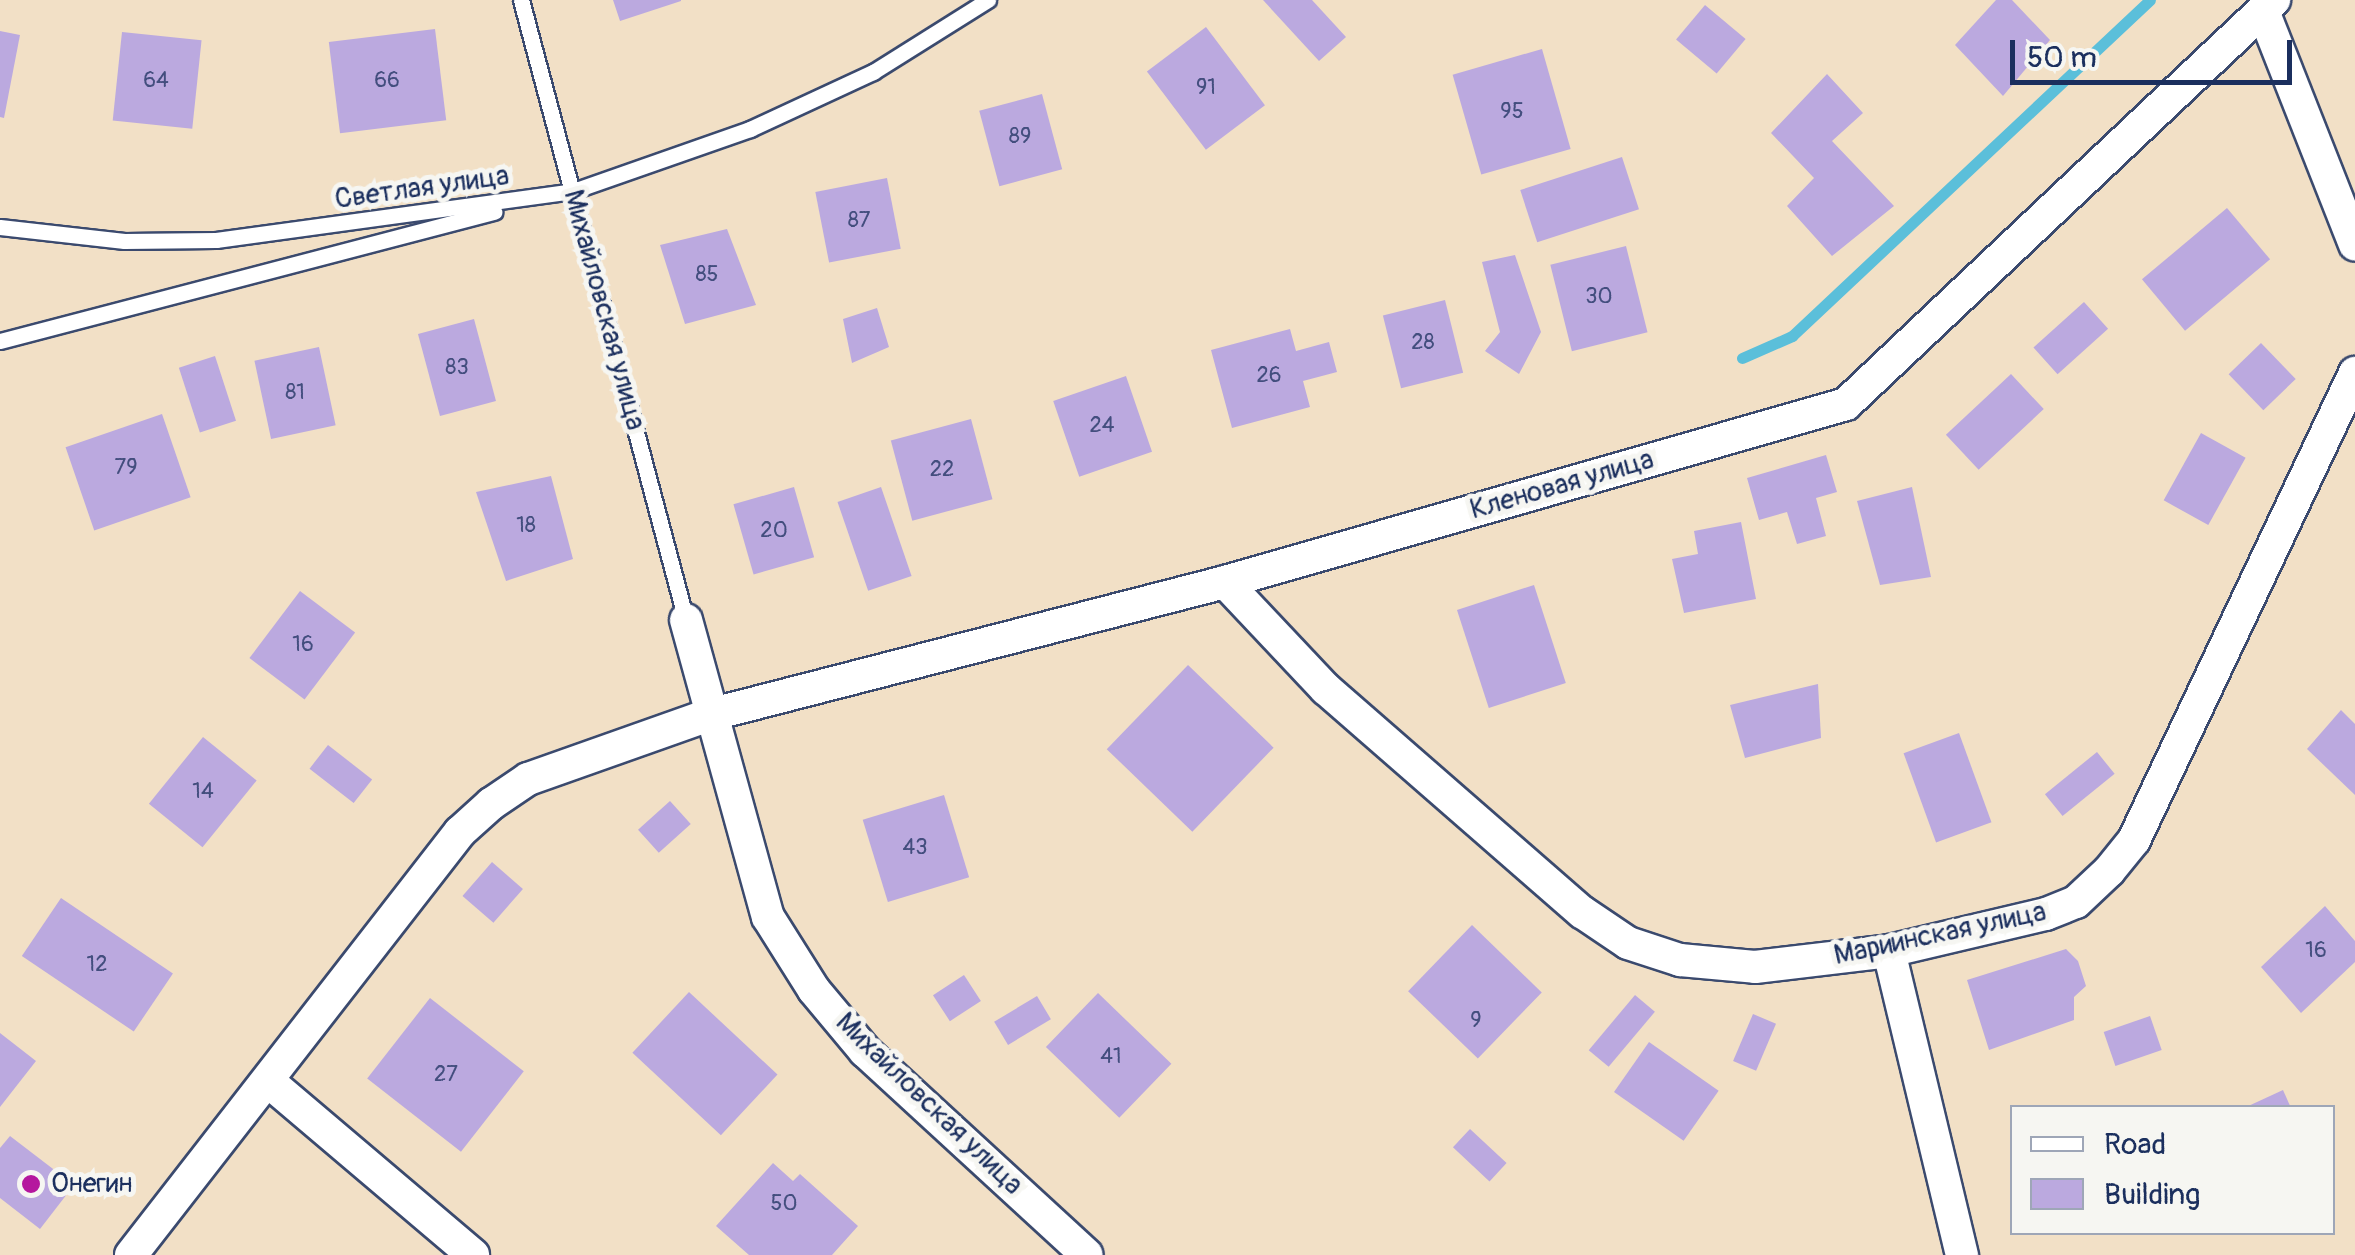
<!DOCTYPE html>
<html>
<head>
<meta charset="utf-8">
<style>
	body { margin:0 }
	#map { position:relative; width:2355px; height:1255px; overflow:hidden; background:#f2e0c6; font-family:Pangolin,sans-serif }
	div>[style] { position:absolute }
	.stream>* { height:11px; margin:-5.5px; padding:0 5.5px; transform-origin:5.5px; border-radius:5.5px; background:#5bbfda }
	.building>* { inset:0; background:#bba9df; transform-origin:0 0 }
	.roads { filter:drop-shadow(2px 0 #3b4a6e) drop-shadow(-2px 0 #3b4a6e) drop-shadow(0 2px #3b4a6e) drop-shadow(0 -2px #3b4a6e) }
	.service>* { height:15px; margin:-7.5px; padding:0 7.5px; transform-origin:7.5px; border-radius:7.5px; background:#fff }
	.minor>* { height:32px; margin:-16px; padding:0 16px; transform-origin:16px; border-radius:16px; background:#fff }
	.dots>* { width:28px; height:28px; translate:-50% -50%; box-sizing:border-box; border:5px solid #f6f6f2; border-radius:50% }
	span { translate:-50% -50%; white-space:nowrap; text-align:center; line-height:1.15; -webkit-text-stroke:10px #f6f6f2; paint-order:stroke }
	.number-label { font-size:22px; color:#434e7e }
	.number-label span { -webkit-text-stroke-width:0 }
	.street-label { font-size:28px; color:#1b2f5e }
	.poi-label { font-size:28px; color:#1b2f5e }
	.left { translate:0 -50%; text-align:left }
	.legend { position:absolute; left:2010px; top:1105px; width:325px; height:130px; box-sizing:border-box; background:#f6f6f2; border:2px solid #9ea6b7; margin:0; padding:12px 18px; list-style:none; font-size:30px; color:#1b2f5e }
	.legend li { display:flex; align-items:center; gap:20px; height:50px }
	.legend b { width:50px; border:2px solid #9ea6b7 }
	.scale { position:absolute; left:2010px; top:40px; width:282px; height:45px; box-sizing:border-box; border:5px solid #1b2f5e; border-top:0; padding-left:12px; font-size:30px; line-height:35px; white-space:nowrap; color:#1b2f5e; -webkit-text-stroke:8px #f6f6f2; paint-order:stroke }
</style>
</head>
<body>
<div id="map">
	<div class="stream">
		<div style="left:1742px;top:358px;width:55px;rotate:-23.7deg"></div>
		<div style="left:1792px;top:336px;width:491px;rotate:-43.2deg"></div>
	</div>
	<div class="building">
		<div style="clip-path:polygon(613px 0,681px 0,681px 1px,620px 21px)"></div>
		<div style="clip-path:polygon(1263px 0,1312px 0,1346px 37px,1319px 61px)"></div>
		<div style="clip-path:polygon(1996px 0,2012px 0,2050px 40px,2003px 96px,1955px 45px)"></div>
		<div style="left:1705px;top:5px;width:53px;height:45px;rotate:40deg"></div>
		<div style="left:1206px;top:27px;width:98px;height:74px;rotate:53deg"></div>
		<div style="left:435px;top:29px;width:92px;height:107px;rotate:83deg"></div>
		<div style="clip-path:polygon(0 31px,20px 35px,4px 118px,0 117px)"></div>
		<div style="left:122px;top:32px;width:80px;height:89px;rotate:6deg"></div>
		<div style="left:1542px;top:49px;width:104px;height:93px;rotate:74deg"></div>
		<div style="clip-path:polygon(1827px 74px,1863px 113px,1832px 141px,1894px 206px,1832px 256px,1787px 206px,1814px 178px,1771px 133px)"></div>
		<div style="left:1042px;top:94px;width:78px;height:65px;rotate:75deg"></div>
		<div style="left:1622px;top:157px;width:55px;height:107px;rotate:72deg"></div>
		<div style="left:887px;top:178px;width:72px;height:73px;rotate:79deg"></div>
		<div style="left:2227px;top:208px;width:67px;height:111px;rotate:50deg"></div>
		<div style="clip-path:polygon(727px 229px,756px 305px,685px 324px,660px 245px)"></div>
		<div style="left:1626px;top:246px;width:89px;height:78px;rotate:76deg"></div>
		<div style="clip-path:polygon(1515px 255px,1541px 332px,1519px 374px,1485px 351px,1500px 332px,1482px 262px)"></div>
		<div style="left:1445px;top:300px;width:75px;height:64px;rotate:76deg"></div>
		<div style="left:2084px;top:302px;width:36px;height:68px;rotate:48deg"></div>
		<div style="clip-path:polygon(877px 308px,889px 347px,852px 363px,843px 319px)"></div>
		<div style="left:474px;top:319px;width:85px;height:58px;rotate:75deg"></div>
		<div style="clip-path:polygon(1290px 329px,1296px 351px,1329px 342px,1337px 372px,1303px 381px,1310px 407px,1232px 428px,1211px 350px)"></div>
		<div style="left:2261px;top:343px;width:50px;height:45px;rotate:46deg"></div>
		<div style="left:319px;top:347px;width:80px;height:66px;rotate:78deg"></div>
		<div style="left:215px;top:356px;width:68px;height:38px;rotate:72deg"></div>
		<div style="left:2011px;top:374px;width:48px;height:89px;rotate:47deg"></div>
		<div style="left:1126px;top:376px;width:80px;height:77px;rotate:71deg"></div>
		<div style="left:162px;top:414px;width:88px;height:102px;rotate:71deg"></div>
		<div style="left:971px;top:419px;width:83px;height:83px;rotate:75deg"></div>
		<div style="left:2201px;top:433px;width:51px;height:77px;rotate:29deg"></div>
		<div style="clip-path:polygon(1826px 455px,1837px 492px,1816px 498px,1826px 536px,1797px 544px,1787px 512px,1759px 520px,1747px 478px)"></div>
		<div style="clip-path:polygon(551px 476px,573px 559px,506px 581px,476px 492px)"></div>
		<div style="left:794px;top:487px;width:73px;height:63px;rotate:74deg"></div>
		<div style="left:881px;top:487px;width:94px;height:46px;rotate:71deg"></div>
		<div style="clip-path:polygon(1912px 487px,1931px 577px,1880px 585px,1857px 501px)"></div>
		<div style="clip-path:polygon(1741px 522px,1756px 599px,1684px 613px,1672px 559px,1698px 554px,1694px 531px)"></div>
		<div style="left:1534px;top:585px;width:103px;height:81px;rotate:72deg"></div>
		<div style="left:300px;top:591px;width:69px;height:84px;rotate:37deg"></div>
		<div style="left:1188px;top:665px;width:119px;height:117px;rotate:44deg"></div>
		<div style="clip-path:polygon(1818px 684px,1821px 738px,1745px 758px,1730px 705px)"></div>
		<div style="clip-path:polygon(2341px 710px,2355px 724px,2355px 795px,2307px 749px)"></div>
		<div style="left:1959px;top:733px;width:95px;height:59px;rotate:70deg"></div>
		<div style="left:203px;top:737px;width:69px;height:86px;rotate:39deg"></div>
		<div style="left:328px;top:745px;width:56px;height:30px;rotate:38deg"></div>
		<div style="left:2097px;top:752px;width:28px;height:67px;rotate:51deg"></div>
		<div style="left:944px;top:795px;width:86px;height:85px;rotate:73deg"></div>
		<div style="left:670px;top:801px;width:31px;height:43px;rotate:48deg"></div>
		<div style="left:492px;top:862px;width:41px;height:45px;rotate:41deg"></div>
		<div style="left:61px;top:898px;width:135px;height:70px;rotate:34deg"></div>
		<div style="clip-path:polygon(2325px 906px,2355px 941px,2355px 962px,2301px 1013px,2261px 967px)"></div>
		<div style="left:1472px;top:925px;width:97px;height:92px;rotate:44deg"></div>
		<div style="clip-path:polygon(2066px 949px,2078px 961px,2086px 986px,2074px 997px,2074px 1020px,1989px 1050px,1967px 980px)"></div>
		<div style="left:964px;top:975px;width:31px;height:37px;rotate:57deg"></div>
		<div style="left:689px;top:992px;width:121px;height:83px;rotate:43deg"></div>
		<div style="left:1098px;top:993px;width:102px;height:75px;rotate:44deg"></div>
		<div style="left:1635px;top:995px;width:26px;height:72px;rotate:40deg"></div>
		<div style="left:1037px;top:996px;width:27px;height:50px;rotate:59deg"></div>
		<div style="left:430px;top:998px;width:119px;height:102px;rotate:38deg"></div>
		<div style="left:1753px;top:1014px;width:25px;height:51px;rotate:23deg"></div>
		<div style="left:2150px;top:1016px;width:36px;height:49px;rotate:71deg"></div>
		<div style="clip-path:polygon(0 1033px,36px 1061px,0 1107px)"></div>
		<div style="left:1649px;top:1042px;width:85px;height:61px;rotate:35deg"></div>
		<div style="clip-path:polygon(2283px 1090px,2291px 1108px,2244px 1108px)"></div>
		<div style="left:1470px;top:1129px;width:50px;height:25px;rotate:43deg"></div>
		<div style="clip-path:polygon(10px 1136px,74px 1185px,40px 1229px,0 1198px,0 1148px)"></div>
		<div style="clip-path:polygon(773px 1163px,793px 1181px,800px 1174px,858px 1226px,832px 1255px,749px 1255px,716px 1226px)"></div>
	</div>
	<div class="roads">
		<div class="service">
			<div style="left:521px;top:0;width:642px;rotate:75.1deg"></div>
			<div style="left:0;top:227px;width:125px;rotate:6.4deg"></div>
			<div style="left:124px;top:241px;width:92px;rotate:-0.6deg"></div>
			<div style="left:216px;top:240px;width:360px;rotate:-7.8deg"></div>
			<div style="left:573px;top:191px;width:188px;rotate:-19.3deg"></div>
			<div style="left:750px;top:129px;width:136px;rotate:-24.9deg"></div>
			<div style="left:873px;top:72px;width:136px;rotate:-32.1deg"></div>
			<div style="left:0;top:341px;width:511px;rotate:-14.64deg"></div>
		</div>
		<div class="minor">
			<div style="left:2263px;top:11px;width:251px;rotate:68.5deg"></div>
			<div style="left:1225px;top:582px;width:147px;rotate:46.7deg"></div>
			<div style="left:1326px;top:689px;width:340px;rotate:41.1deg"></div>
			<div style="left:1582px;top:912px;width:55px;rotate:34deg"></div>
			<div style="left:1628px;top:943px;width:55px;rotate:18.1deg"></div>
			<div style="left:1680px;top:960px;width:75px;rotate:5.3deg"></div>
			<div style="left:1755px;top:967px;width:135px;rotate:-6.8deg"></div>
			<div style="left:1889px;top:951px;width:161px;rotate:-13.3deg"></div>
			<div style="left:2046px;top:914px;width:32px;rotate:-22deg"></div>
			<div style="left:2076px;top:902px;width:45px;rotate:-43.2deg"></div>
			<div style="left:2109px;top:871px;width:40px;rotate:-51deg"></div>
			<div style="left:2134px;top:840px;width:517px;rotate:-64.67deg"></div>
			<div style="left:686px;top:620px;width:308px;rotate:74.6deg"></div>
			<div style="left:768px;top:917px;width:86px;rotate:57.8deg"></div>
			<div style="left:814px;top:990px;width:80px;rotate:50.1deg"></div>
			<div style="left:865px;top:1051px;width:301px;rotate:42.6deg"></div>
			<div style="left:1889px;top:951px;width:313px;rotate:76.5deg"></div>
			<div style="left:268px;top:1081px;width:269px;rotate:40.3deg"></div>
			<div style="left:131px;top:1255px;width:536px;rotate:-52.13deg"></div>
			<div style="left:460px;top:832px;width:42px;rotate:-42.1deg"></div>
			<div style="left:491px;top:804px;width:45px;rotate:-34deg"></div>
			<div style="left:528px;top:779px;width:192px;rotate:-19.5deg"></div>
			<div style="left:709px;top:715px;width:533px;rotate:-14.45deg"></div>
			<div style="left:1225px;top:582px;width:646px;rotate:-15.99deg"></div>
			<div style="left:1846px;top:404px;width:589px;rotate:-43.35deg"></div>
		</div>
	</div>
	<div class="dots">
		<div style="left:31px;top:1184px;background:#b5179e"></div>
	</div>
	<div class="number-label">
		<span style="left:156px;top:81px">64</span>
		<span style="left:387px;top:81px">66</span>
		<span style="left:1206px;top:88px">91</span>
		<span style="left:1512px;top:112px">95</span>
		<span style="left:1020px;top:137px">89</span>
		<span style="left:859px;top:221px">87</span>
		<span style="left:707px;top:275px">85</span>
		<span style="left:1599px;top:297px">30</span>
		<span style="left:1423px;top:343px">28</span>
		<span style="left:457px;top:368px">83</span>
		<span style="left:1269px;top:376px">26</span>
		<span style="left:295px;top:393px">81</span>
		<span style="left:1102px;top:426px">24</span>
		<span style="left:126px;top:468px">79</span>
		<span style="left:942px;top:470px">22</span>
		<span style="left:526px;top:526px">18</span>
		<span style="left:774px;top:531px">20</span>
		<span style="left:303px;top:645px">16</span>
		<span style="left:203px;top:792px">14</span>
		<span style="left:915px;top:848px">43</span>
		<span style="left:2316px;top:951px">16</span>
		<span style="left:97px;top:965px">12</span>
		<span style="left:1476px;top:1021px">9</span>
		<span style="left:1111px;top:1057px">41</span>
		<span style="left:446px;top:1075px">27</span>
		<span style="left:784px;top:1204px">50</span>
	</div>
	<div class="street-label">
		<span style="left:422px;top:188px;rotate:-8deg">Светлая улица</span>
		<span style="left:604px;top:310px;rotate:75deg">Михайловская улица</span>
		<span style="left:1562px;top:485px;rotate:-16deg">Кленовая улица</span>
		<span style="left:1940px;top:934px;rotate:-12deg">Мариинская улица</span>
		<span style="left:929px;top:1104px;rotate:44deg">Михайловская улица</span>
	</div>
	<div class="poi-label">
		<span class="left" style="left:51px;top:1184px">Онегин</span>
	</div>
	<ul class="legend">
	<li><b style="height:12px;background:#fff"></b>Road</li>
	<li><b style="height:28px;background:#bba9df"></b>Building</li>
	</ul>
	<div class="scale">50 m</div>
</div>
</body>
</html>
